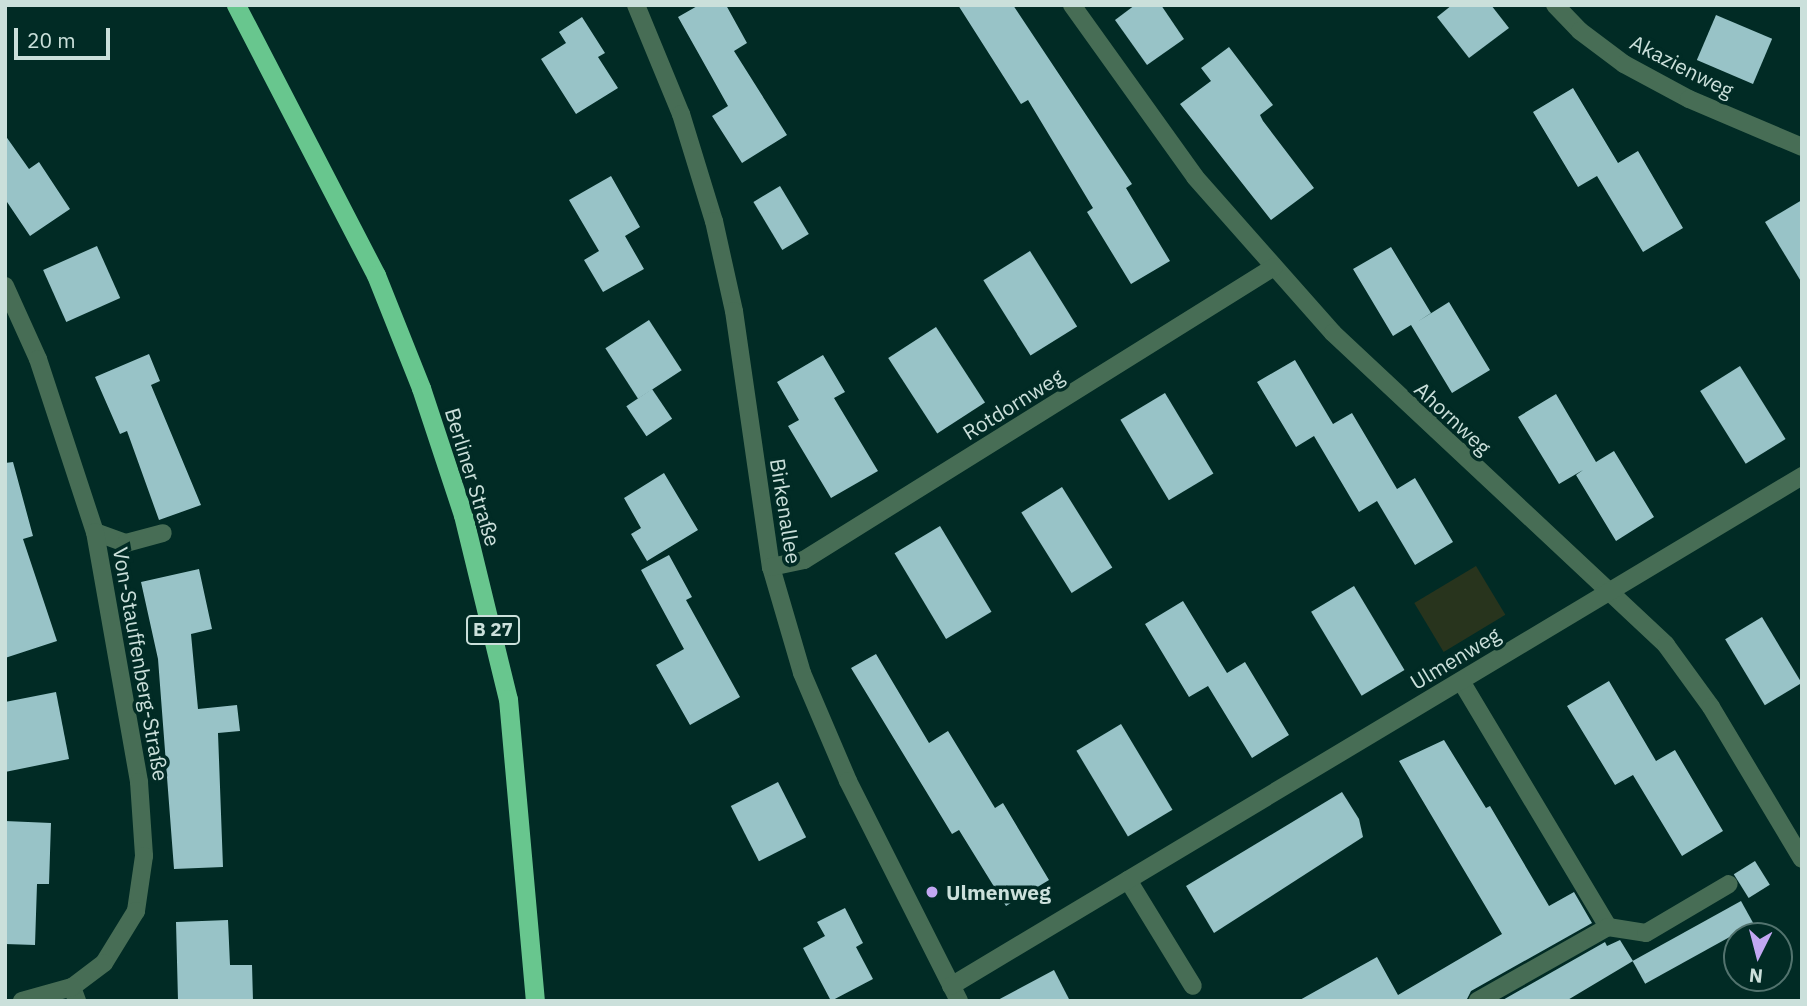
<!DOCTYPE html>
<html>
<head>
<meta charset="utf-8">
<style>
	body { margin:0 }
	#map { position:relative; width:1807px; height:1006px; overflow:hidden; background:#012b25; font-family:"IBM Plex Sans",sans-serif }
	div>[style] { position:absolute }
	.green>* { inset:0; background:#28341d; transform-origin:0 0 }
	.building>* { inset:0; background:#98c3c7; transform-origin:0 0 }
	.service>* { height:18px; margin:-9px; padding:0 9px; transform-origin:9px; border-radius:9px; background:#476d55 }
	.minor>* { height:18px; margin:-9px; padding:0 9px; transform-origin:9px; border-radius:9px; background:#476d55 }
	.trunk>* { height:19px; margin:-9.5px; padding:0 9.5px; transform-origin:9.5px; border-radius:9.5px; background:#68c68e }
	.dots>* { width:19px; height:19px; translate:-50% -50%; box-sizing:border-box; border:4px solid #012b25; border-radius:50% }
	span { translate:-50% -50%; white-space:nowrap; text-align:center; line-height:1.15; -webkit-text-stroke:7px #012b25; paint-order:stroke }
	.shield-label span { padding:2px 5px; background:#012b25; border:2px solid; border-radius:5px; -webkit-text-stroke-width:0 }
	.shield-label { font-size:19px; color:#cbe0db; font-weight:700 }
	.street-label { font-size:21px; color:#cbe0db }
	.poi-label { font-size:21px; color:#cbe0db; font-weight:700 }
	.left { translate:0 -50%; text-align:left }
	.frame { position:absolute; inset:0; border:7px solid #cbe0db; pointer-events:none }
	.north { position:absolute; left:1723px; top:922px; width:70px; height:70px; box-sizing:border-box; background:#012b25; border:2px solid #52736e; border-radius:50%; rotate:186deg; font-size:19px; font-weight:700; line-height:28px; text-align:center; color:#cbe0db }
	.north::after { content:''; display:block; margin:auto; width:24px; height:32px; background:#c2a7f2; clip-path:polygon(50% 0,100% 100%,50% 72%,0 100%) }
	.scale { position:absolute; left:14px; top:28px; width:96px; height:32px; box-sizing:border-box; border:4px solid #cbe0db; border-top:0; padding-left:9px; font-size:21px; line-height:24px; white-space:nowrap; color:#cbe0db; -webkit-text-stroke:5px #012b25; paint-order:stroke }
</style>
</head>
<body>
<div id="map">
	<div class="green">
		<div style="left:1476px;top:566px;width:57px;height:72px;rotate:59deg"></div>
	</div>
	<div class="building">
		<div style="clip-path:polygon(699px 5px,726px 5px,747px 43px,734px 51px,787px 135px,742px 163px,712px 116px,728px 106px,678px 17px)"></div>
		<div style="clip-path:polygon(958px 5px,1013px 5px,1132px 184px,1126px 188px,1170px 261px,1131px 284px,1087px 212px,1093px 208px,1028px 100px,1021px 104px)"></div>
		<div style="clip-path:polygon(1135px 5px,1161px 5px,1184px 39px,1147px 65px,1115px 20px)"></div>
		<div style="clip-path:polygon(1452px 5px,1491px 5px,1509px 28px,1469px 58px,1437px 17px)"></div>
		<div style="left:1716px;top:15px;width:61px;height:49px;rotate:23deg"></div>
		<div style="clip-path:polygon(582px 17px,605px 53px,598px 57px,618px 88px,576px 114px,541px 59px,566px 43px,559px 32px)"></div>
		<div style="clip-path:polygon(1229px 47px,1273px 105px,1260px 115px,1263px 121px,1314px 188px,1271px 220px,1180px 104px,1211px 81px,1201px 68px)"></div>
		<div style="clip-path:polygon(1573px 88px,1618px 163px,1638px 151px,1683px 228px,1643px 252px,1597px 176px,1578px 187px,1533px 112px)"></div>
		<div style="clip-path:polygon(5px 135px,29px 169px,39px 162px,70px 209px,30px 236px,5px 199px)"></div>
		<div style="clip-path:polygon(611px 176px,640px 227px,625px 236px,644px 269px,603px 292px,584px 260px,599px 251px,569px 200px)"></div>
		<div style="left:780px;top:186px;width:56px;height:31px;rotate:59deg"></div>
		<div style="clip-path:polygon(1802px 200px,1802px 283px,1765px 222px)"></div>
		<div style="left:97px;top:246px;width:57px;height:59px;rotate:66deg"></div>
		<div style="clip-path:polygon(1391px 247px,1431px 313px,1417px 322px,1449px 302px,1490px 370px,1452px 393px,1411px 325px,1393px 336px,1353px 269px)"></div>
		<div style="left:1030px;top:251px;width:89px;height:55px;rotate:58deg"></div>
		<div style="left:649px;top:320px;width:60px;height:52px;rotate:57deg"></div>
		<div style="left:936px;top:327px;width:90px;height:57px;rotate:57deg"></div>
		<div style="clip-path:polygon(149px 354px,160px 381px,151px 385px,201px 505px,159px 520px,127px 431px,120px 434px,95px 377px)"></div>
		<div style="clip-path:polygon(823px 355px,845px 392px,834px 398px,878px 471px,831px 498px,788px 426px,799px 420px,777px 382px)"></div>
		<div style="clip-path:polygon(1295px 360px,1333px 424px,1352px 413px,1397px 489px,1415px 478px,1453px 542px,1415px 565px,1377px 501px,1359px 512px,1314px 436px,1296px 447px,1257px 382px)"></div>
		<div style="left:1740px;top:366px;width:86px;height:47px;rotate:58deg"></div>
		<div style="left:652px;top:389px;width:36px;height:31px;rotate:56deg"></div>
		<div style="left:1165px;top:393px;width:94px;height:52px;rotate:59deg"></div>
		<div style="clip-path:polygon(1556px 394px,1596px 462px,1614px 451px,1654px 517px,1616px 541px,1576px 475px,1583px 470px,1559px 484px,1518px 417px)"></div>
		<div style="clip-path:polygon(13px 462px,33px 536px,23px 539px,57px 641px,5px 658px,5px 463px)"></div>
		<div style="clip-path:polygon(664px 473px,698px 530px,647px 561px,631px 534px,641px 528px,624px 498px)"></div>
		<div style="left:1062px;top:487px;width:95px;height:48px;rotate:58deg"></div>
		<div style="left:940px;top:526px;width:100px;height:53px;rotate:59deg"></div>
		<div style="clip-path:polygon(669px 555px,692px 597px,686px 600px,740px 697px,690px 725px,656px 665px,684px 649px,641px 570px)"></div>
		<div style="clip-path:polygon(199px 569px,212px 629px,191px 634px,198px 709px,237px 705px,240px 731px,218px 733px,223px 867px,174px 869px,158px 659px,141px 582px)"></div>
		<div style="left:1354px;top:586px;width:98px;height:50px;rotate:59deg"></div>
		<div style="clip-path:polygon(1183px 601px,1227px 673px,1245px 662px,1289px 735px,1252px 758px,1208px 686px,1189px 697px,1145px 624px)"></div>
		<div style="left:1762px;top:617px;width:77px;height:43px;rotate:59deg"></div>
		<div style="clip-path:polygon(876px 654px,929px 743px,948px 731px,995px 808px,1003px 803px,1049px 880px,1006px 906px,959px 830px,952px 834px,851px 668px)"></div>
		<div style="clip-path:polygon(1609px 681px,1656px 761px,1675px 750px,1723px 831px,1682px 856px,1633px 775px,1615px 785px,1567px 706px)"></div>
		<div style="clip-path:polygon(56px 692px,69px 759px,5px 772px,5px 702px)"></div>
		<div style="left:1121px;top:724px;width:100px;height:52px;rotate:59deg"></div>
		<div style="clip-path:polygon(1444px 740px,1486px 808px,1490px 806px,1549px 906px,1574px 892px,1592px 923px,1471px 991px,1466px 1001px,1298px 1001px,1377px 957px,1398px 995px,1502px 934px,1399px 761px)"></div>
		<div style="left:778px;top:782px;width:62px;height:53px;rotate:63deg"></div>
		<div style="clip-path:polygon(1342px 792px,1359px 819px,1363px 837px,1214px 933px,1186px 886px)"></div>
		<div style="clip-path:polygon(5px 821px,51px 823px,49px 884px,37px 884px,35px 945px,5px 944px)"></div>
		<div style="left:1755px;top:861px;width:28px;height:25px;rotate:58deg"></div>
		<div style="left:1741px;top:901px;width:26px;height:124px;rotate:61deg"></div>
		<div style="clip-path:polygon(845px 908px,863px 943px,856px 947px,873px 979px,831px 1001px,803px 948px,825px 936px,817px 922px)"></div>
		<div style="clip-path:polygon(228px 920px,230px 965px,252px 965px,253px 1001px,178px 1001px,176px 922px)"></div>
		<div style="clip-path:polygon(1620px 940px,1633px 961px,1566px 1001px,1501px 1001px,1605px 942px,1607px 946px)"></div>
		<div style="clip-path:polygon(1054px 970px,1070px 1001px,996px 1001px)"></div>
	</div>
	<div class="service">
		<div style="left:95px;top:532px;width:33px;rotate:20deg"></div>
		<div style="left:126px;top:543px;width:38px;rotate:-15deg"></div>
		<div style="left:1461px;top:681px;width:287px;rotate:59.1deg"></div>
		<div style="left:1608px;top:927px;width:150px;rotate:150.5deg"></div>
		<div style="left:1128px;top:880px;width:124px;rotate:58.5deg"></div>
		<div style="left:1608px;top:927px;width:38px;rotate:9deg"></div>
		<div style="left:1646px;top:933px;width:96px;rotate:-30.6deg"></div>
		<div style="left:72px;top:987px;width:15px;rotate:70deg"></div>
	</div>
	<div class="minor">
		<div style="left:636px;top:5px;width:118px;rotate:67.6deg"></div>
		<div style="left:681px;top:114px;width:112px;rotate:72.9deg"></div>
		<div style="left:714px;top:221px;width:92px;rotate:77.5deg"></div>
		<div style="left:734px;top:311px;width:259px;rotate:81.8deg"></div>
		<div style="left:771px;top:567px;width:110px;rotate:73.7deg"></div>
		<div style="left:802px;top:673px;width:117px;rotate:66.9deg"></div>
		<div style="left:848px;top:781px;width:246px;rotate:63.2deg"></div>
		<div style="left:1072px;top:5px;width:211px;rotate:54.4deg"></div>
		<div style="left:1195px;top:177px;width:208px;rotate:48.5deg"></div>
		<div style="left:1333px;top:333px;width:456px;rotate:43.1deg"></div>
		<div style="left:1666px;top:645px;width:77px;rotate:54deg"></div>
		<div style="left:1711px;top:707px;width:177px;rotate:59.1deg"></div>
		<div style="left:1555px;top:5px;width:36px;rotate:46deg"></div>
		<div style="left:1580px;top:31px;width:55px;rotate:36.9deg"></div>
		<div style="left:1624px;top:64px;width:74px;rotate:28.3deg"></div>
		<div style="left:1689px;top:99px;width:123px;rotate:23deg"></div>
		<div style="left:5px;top:286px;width:80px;rotate:65.7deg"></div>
		<div style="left:38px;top:359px;width:182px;rotate:71.8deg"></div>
		<div style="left:95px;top:532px;width:254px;rotate:80deg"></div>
		<div style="left:139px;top:782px;width:74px;rotate:86.1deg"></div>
		<div style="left:144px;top:856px;width:56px;rotate:98.3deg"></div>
		<div style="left:136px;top:911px;width:61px;rotate:121.6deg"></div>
		<div style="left:104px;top:963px;width:40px;rotate:143deg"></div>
		<div style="left:72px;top:987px;width:52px;rotate:164.4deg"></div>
		<div style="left:771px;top:567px;width:34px;rotate:-12deg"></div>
		<div style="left:804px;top:560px;width:554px;rotate:-31.94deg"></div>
		<div style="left:951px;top:986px;width:992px;rotate:-30.93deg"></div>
	</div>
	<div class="trunk">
		<div style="left:236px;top:5px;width:304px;rotate:62.6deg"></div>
		<div style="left:376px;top:275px;width:122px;rotate:68.3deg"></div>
		<div style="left:421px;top:388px;width:134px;rotate:71.7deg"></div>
		<div style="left:463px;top:515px;width:189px;rotate:76.3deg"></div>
		<div style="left:508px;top:699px;width:303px;rotate:84.9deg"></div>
	</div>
	<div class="dots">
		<div style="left:932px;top:892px;background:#c2a7f2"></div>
	</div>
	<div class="shield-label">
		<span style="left:493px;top:630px">B 27</span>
	</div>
	<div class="street-label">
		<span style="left:1682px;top:66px;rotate:27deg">Akazienweg</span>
		<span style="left:1013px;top:404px;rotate:-32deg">Rotdornweg</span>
		<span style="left:1453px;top:418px;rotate:43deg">Ahornweg</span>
		<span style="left:473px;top:477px;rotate:73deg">Berliner Straße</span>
		<span style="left:786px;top:511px;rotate:81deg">Birkenallee</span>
		<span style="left:1455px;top:658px;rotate:-31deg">Ulmenweg</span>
		<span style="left:141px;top:664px;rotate:80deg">Von-Stauffenberg-Straße</span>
	</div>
	<div class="poi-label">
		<span class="left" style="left:946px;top:892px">Ulmenweg</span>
	</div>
	<div class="frame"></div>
	<div class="north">N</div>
	<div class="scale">20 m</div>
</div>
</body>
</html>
